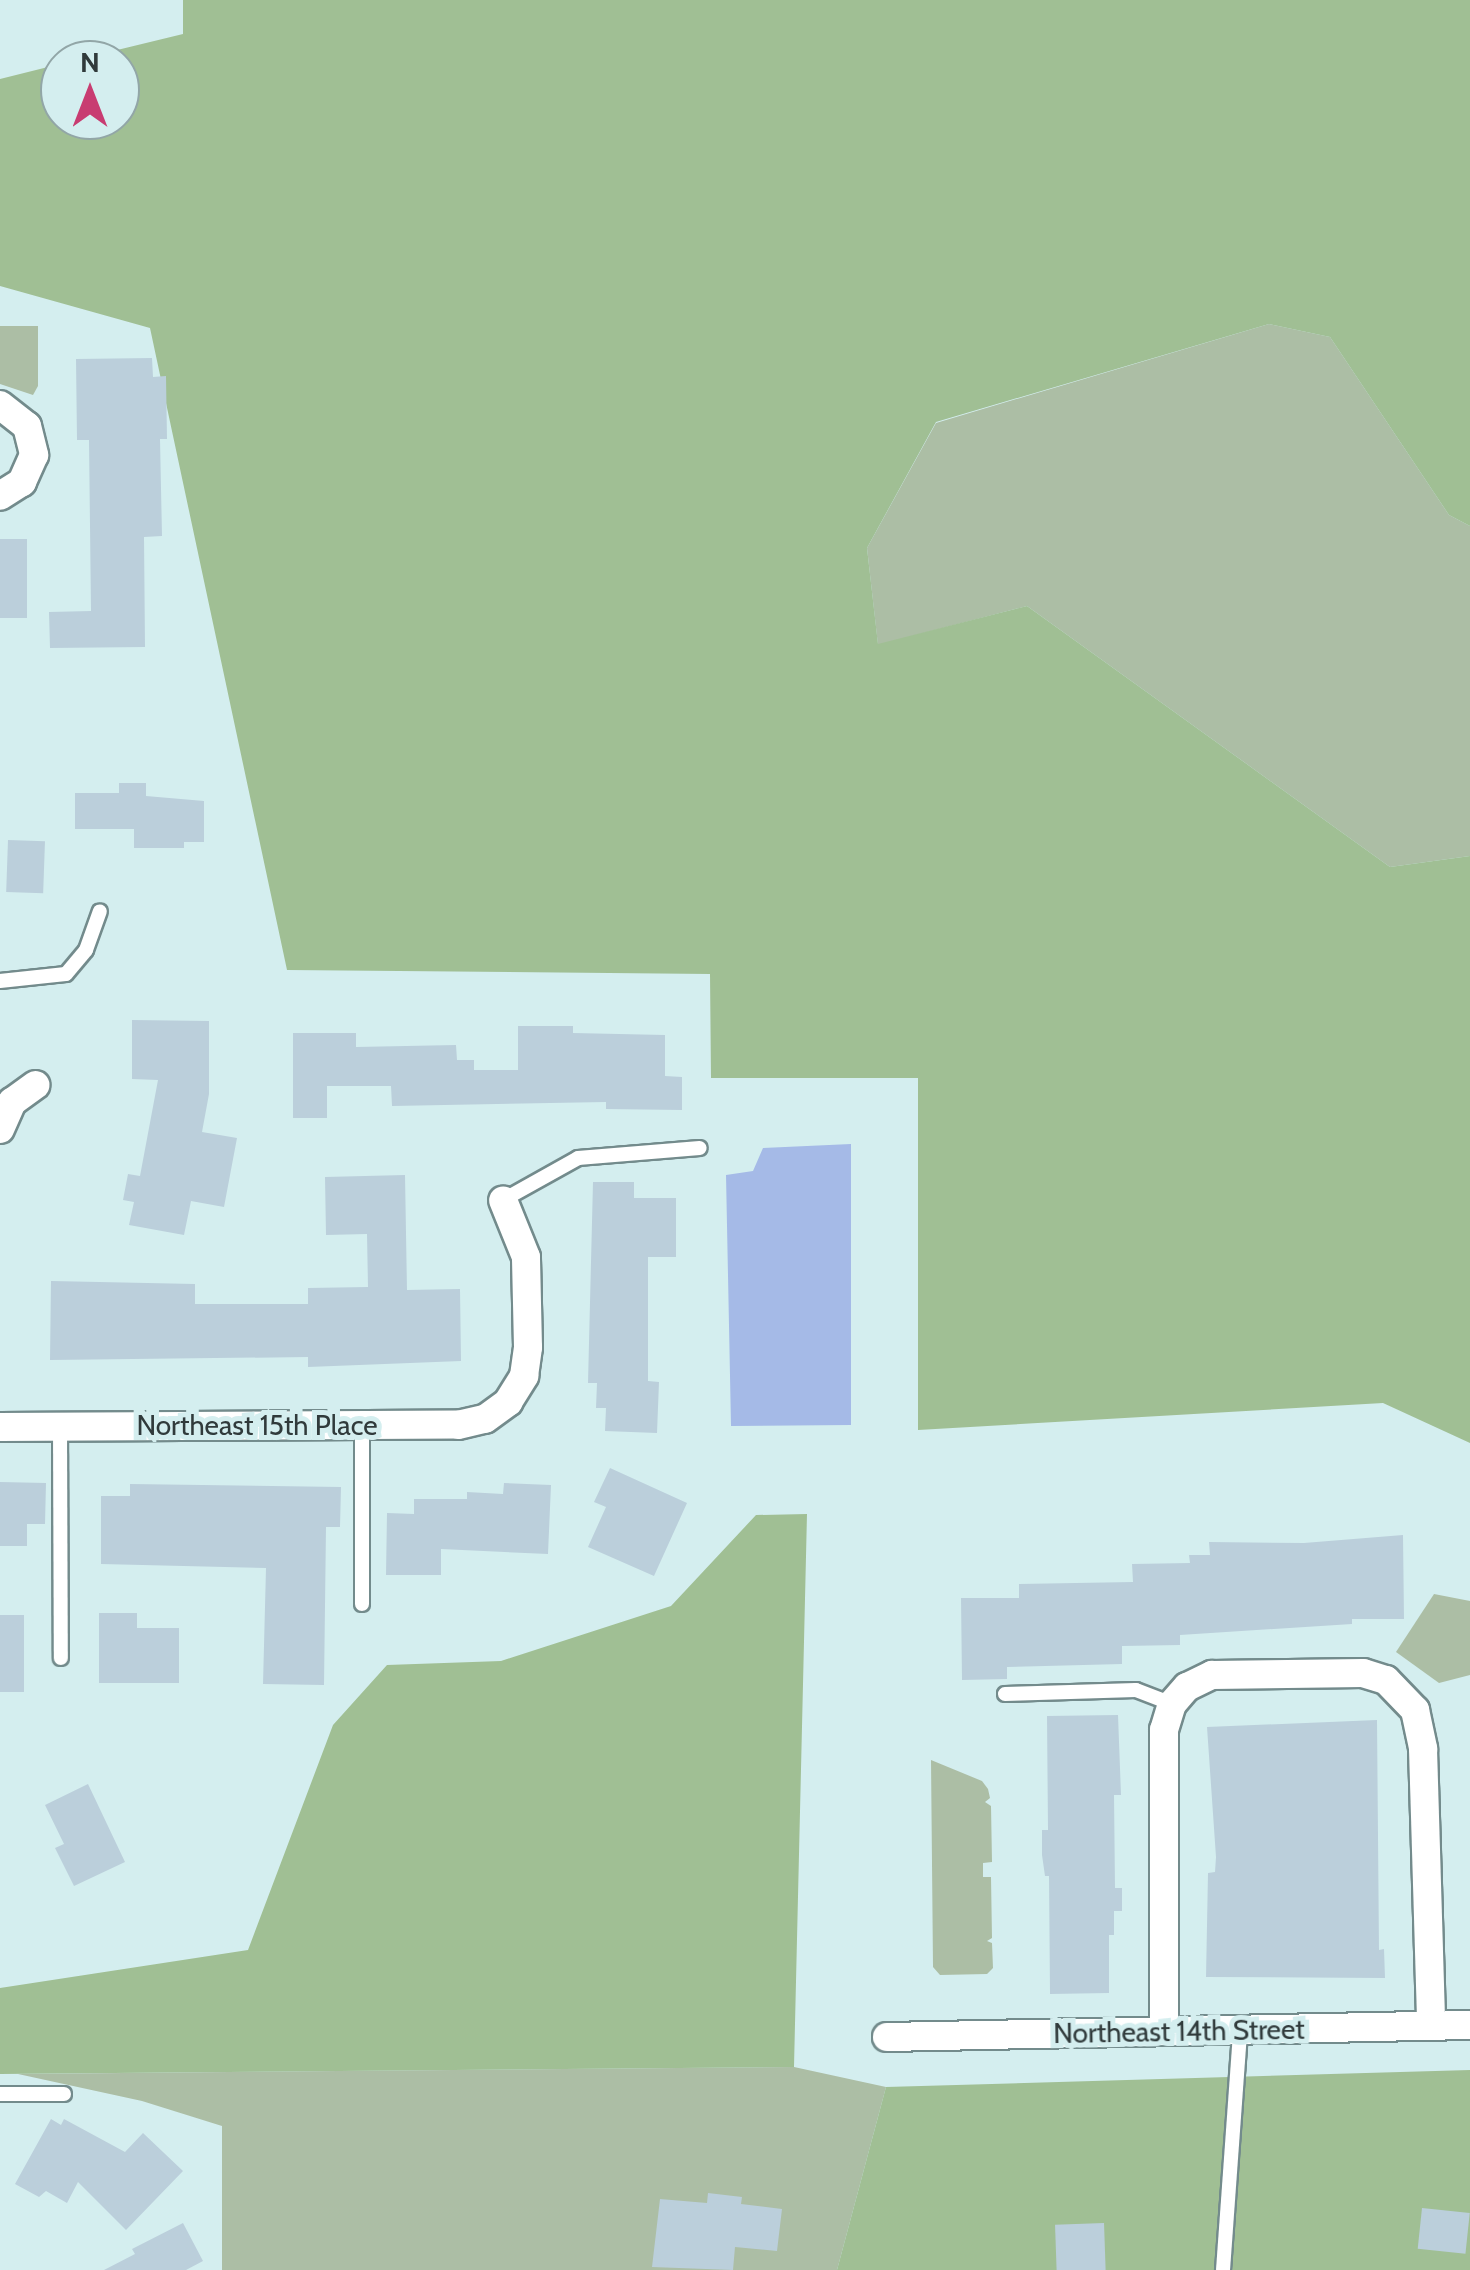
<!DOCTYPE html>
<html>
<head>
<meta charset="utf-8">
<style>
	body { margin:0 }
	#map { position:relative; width:1470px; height:2270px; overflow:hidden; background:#d4eeef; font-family:Cabin,sans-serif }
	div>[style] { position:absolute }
	.green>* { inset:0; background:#acbea5 }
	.forest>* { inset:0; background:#a0bf94 }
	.water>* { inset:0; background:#a5bae7 }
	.building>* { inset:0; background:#bbcfdb; transform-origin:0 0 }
	.roads { filter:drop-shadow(2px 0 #738b8c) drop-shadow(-2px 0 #738b8c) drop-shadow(0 2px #738b8c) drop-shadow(0 -2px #738b8c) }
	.service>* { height:14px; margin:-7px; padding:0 7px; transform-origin:7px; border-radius:7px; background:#fff }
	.minor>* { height:28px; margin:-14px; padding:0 14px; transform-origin:14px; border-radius:14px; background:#fff }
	span { translate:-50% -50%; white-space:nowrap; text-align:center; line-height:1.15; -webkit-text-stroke:10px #d4eeef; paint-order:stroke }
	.street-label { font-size:28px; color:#303a3b }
	.north { position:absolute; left:40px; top:40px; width:100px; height:100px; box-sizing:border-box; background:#d4eeef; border:2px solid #92a6a7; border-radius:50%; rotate:0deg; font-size:28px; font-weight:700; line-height:40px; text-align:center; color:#303a3b }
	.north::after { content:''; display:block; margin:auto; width:35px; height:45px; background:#c83c71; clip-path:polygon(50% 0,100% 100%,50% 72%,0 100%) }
</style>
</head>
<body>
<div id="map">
	<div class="green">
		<div style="clip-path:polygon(1269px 324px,1330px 337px,1449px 515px,1470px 526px,1470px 856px,1390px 867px,1027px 606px,878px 645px,867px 548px,936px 423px)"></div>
		<div style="clip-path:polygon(0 326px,38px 326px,38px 386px,33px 395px,0 384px)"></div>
		<div style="clip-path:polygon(1434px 1594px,1470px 1601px,1470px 1675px,1439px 1683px,1396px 1652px)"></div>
		<div style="clip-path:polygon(931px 1760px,982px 1781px,988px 1789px,990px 1798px,985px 1802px,991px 1806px,992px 1862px,983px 1863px,983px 1877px,991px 1877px,992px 1938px,987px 1941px,992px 1943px,993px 1968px,987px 1974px,940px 1975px,933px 1967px)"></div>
		<div style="clip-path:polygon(794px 2067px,886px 2087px,837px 2270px,222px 2270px,222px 2126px,142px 2101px,18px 2074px)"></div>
	</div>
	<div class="forest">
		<div style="clip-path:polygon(183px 0,1470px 0,1470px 526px,1449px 515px,1330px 337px,1269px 324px,936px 422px,867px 548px,878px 644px,1027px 606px,1390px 867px,1470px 856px,1470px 1443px,1383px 1403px,918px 1430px,918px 1078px,711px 1078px,710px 974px,287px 970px,150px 328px,0 286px,0 79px,60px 64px,60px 120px,120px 120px,120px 60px,76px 60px,183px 34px)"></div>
		<div style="clip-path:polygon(807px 1514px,794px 2067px,0 2074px,0 1988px,248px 1950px,333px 1725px,387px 1665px,501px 1661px,671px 1606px,756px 1515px)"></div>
		<div style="clip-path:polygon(1470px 2070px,1470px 2270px,837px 2270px,886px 2087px)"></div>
	</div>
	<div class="water">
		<div style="clip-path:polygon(851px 1144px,851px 1425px,731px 1426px,726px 1175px,753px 1171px,763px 1148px)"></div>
	</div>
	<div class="building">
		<div style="clip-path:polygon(152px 358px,153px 377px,166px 376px,167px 439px,160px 439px,162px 536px,144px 537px,145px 647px,50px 648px,49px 612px,91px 611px,89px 440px,77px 440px,76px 359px)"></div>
		<div style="left:0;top:539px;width:27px;height:79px"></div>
		<div style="clip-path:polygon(119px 783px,146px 783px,146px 796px,204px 801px,204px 842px,184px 842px,184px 848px,134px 848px,134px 829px,75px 829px,75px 793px,119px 793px)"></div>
		<div style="left:8px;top:840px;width:37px;height:52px;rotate:2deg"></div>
		<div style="clip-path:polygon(132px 1020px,209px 1021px,209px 1094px,202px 1132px,237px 1138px,224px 1207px,191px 1201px,184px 1235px,129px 1225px,134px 1202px,123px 1200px,128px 1174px,140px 1176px,158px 1080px,132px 1079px)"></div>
		<div style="clip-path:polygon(518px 1026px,573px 1026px,573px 1033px,665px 1035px,665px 1076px,682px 1077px,682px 1110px,606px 1109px,606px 1102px,392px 1106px,391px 1086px,327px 1086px,327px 1118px,293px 1118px,293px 1033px,356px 1033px,356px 1047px,456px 1045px,457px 1060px,474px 1060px,474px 1070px,518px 1070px)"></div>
		<div style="clip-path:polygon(405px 1175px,407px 1290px,460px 1289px,461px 1361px,308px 1367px,308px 1357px,50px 1360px,51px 1281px,195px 1284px,195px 1304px,308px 1304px,308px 1288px,368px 1287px,367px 1234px,326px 1235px,325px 1177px)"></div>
		<div style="clip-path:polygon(593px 1182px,634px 1182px,634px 1198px,676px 1198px,676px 1257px,648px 1257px,648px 1381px,659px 1382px,657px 1433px,605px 1431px,606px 1408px,596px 1408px,597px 1383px,588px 1383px)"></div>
		<div style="clip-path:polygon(610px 1468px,687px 1503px,654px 1576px,588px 1547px,606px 1507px,594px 1502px)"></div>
		<div style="clip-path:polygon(0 1482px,46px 1483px,45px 1524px,27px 1524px,27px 1546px,0 1546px)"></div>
		<div style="clip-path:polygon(504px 1483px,551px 1485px,548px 1554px,441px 1549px,441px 1575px,386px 1575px,387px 1513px,414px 1514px,414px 1499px,467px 1499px,467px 1492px,503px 1494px)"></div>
		<div style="clip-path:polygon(130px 1484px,341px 1487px,340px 1527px,326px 1527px,324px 1685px,263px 1684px,266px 1568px,101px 1564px,101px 1496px,130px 1496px)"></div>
		<div style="clip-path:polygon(1403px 1535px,1404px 1619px,1352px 1619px,1352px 1624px,1180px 1635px,1180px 1645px,1122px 1646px,1122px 1664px,1007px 1667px,1007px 1679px,962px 1680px,961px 1598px,1019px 1598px,1019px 1584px,1133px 1582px,1132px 1564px,1190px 1563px,1189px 1555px,1210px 1555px,1209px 1542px,1304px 1543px)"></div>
		<div style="clip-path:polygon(99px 1613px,137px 1613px,137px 1628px,179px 1628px,179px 1683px,99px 1683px)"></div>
		<div style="left:0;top:1615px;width:24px;height:77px"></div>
		<div style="clip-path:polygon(1118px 1715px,1121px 1795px,1114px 1795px,1115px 1888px,1122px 1888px,1122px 1911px,1114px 1911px,1114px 1935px,1109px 1935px,1109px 1993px,1050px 1994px,1049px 1876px,1045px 1876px,1042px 1855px,1042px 1830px,1048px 1830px,1047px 1716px)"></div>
		<div style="clip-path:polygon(1377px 1720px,1379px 1950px,1384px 1949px,1385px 1978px,1206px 1977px,1208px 1873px,1215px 1872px,1216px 1857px,1207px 1727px)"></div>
		<div style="clip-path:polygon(88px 1784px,125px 1862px,74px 1886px,55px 1848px,64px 1844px,45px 1805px)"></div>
		<div style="clip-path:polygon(51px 2119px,61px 2125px,64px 2119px,125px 2152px,143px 2133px,183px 2171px,126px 2230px,78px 2182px,67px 2203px,46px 2191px,39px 2197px,15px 2184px)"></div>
		<div style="clip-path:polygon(708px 2193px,742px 2197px,741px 2204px,782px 2209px,777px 2251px,735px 2247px,733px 2270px,652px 2267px,660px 2199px,707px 2203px)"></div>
		<div style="left:1422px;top:2208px;width:48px;height:41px;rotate:6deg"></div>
		<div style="clip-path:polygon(183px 2223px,203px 2261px,186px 2270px,104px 2270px,135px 2254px,132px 2249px)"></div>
		<div style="left:1104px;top:2223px;width:47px;height:49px;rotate:88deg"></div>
	</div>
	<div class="roads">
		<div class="service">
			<div style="left:0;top:981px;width:66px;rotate:-6.1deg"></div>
			<div style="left:66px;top:974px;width:31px;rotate:-50deg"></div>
			<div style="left:86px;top:950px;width:41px;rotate:-70.3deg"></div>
			<div style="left:503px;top:1200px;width:86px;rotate:-29.2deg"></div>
			<div style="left:578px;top:1158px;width:122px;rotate:-4.7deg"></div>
			<div style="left:362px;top:1425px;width:179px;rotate:90deg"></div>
			<div style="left:60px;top:1426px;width:232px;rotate:89.8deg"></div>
			<div style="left:1005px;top:1694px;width:131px;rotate:-1.7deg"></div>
			<div style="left:1136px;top:1690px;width:39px;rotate:21deg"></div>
			<div style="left:0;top:2094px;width:64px"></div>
			<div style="left:1223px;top:2270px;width:241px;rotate:-85.9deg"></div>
		</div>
		<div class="minor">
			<div style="left:0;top:405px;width:34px;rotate:38deg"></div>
			<div style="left:27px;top:426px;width:30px;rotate:76deg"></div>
			<div style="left:34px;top:455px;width:30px;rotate:114deg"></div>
			<div style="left:22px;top:482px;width:26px;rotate:148deg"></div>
			<div style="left:0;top:1129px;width:30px;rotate:-66deg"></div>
			<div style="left:12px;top:1102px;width:29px;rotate:-36deg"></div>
			<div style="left:0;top:1427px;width:458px;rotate:-0.3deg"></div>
			<div style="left:458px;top:1425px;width:28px;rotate:-13deg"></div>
			<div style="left:485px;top:1419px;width:29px;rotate:-36deg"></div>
			<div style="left:508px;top:1402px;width:31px;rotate:-58deg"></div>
			<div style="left:524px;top:1376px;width:29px;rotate:-82deg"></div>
			<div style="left:528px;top:1347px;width:90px;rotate:-91.3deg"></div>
			<div style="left:526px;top:1257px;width:61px;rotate:-112deg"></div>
			<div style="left:1164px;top:2031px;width:301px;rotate:-90deg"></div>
			<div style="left:1164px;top:1730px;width:27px;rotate:-73deg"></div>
			<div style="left:1172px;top:1704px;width:23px;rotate:-49deg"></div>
			<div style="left:1187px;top:1687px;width:28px;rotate:-26deg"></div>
			<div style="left:1212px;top:1675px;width:151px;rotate:-0.8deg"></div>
			<div style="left:1363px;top:1673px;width:24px;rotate:17deg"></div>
			<div style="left:1386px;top:1680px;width:42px;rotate:46deg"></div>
			<div style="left:1415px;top:1710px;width:40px;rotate:78deg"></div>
			<div style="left:1423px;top:1749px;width:277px;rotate:88.3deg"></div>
			<div style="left:887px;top:2037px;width:583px;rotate:-1.18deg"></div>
		</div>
	</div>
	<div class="street-label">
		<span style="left:257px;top:1425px">Northeast 15th Place</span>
		<span style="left:1179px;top:2031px;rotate:-1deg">Northeast 14th Street</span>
	</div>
	<div class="north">N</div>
</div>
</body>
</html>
